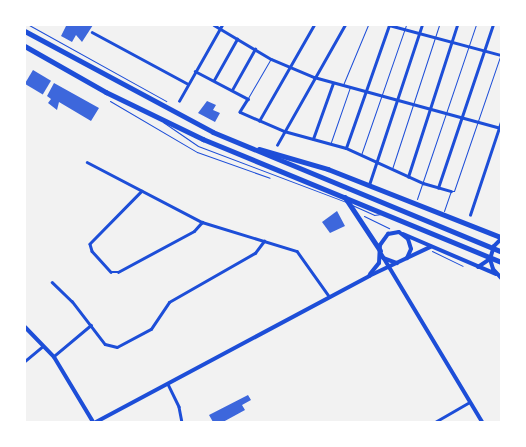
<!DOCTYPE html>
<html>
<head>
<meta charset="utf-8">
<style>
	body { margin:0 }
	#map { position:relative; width:526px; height:447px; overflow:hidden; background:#f2f2f2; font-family:"Asap Condensed",sans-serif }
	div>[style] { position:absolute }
	.building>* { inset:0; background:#3d67dc; transform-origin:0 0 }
	.path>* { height:1px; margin:-0.5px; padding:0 0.5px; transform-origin:0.5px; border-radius:0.5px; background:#1d4ed8 }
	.service>* { height:1px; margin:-0.5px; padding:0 0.5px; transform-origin:0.5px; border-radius:0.5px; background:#1d4ed8 }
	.minor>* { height:2.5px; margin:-1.25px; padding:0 1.25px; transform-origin:1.25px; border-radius:1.25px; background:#1d4ed8 }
	.tertiary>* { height:4px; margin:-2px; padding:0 2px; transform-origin:2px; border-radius:2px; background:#1d4ed8 }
	.trunk>* { height:4.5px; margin:-2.25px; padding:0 2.25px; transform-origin:2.25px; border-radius:2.25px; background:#1d4ed8 }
	span { translate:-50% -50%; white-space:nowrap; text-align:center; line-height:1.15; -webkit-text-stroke:4px #fff; paint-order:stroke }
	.frame { position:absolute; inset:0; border:26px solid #fff; pointer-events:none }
</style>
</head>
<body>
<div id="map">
	<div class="building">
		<div style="clip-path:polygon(64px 25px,93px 25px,82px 42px,76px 35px,72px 42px,61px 36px,66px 26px)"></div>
		<div style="left:33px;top:70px;width:21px;height:16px;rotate:31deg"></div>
		<div style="clip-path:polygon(54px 83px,99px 108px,91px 121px,59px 102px,57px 110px,48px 103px,51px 99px,47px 96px)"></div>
		<div style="clip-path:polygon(207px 101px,216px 105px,213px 110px,220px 113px,215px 122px,198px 113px)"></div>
		<div style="clip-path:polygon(337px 211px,345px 226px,330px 233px,322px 222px)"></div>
		<div style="clip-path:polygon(248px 395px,251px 400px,242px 405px,245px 410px,223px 422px,213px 422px,209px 415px)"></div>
	</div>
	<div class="path">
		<div style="left:29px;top:25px;width:157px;rotate:29deg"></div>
		<div style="left:110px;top:101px;width:101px;rotate:30.4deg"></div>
		<div style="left:197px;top:152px;width:77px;rotate:19.6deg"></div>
		<div style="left:364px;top:216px;width:28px;rotate:26deg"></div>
		<div style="left:432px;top:251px;width:34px;rotate:26deg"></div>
	</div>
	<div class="service">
		<div style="left:343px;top:85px;width:65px;rotate:-67.4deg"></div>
		<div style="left:248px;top:98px;width:44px;rotate:-59.9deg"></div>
		<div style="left:163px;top:122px;width:42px;rotate:34.4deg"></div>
		<div style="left:198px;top:146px;width:158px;rotate:20.7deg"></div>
		<div style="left:331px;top:142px;width:58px;rotate:-70.9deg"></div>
		<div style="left:361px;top:155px;width:138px;rotate:-70.9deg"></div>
		<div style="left:392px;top:169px;width:151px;rotate:-71.9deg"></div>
		<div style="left:417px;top:199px;width:184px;rotate:-71.3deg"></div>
		<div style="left:501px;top:200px;width:10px;rotate:90deg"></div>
		<div style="left:352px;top:205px;width:24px;rotate:24deg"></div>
		<div style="left:374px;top:215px;width:7px;rotate:-8deg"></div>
		<div style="left:444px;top:211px;width:21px;rotate:-71deg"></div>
		<div style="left:451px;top:191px;width:3px"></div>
		<div style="left:454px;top:191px;width:142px;rotate:-71.1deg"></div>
	</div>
	<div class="minor">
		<div style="left:214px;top:25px;width:66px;rotate:30.8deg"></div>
		<div style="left:271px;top:59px;width:47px;rotate:22.7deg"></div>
		<div style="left:314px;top:77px;width:194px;rotate:15.3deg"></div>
		<div style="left:389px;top:25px;width:116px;rotate:15deg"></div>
		<div style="left:92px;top:32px;width:109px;rotate:28.4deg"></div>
		<div style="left:195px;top:71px;width:60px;rotate:27.8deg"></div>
		<div style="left:248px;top:99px;width:15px;rotate:122deg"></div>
		<div style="left:240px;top:112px;width:48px;rotate:23.4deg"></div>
		<div style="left:284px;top:131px;width:64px;rotate:15.3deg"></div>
		<div style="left:346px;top:148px;width:85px;rotate:24.4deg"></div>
		<div style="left:423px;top:183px;width:29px;rotate:16deg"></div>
		<div style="left:214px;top:80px;width:47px;rotate:-60.7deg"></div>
		<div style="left:232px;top:90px;width:47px;rotate:-60.7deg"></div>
		<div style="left:179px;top:101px;width:87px;rotate:-60.5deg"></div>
		<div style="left:259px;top:121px;width:111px;rotate:-60.2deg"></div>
		<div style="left:313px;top:139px;width:59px;rotate:-70.3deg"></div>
		<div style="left:277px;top:145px;width:138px;rotate:-60.5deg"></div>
		<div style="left:346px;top:148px;width:130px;rotate:-70.7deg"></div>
		<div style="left:87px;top:162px;width:130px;rotate:27.6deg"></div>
		<div style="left:202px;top:222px;width:99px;rotate:17deg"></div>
		<div style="left:297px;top:251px;width:55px;rotate:54.6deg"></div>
		<div style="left:408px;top:177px;width:160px;rotate:-72.1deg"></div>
		<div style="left:369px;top:185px;width:169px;rotate:-71.7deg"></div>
		<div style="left:438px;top:188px;width:172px;rotate:-71.4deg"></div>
		<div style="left:142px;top:191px;width:74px;rotate:134.5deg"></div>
		<div style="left:90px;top:244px;width:7px;rotate:74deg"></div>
		<div style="left:92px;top:251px;width:28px;rotate:48deg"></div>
		<div style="left:111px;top:272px;width:7px"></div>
		<div style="left:118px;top:272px;width:86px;rotate:-28.3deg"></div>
		<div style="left:194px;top:231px;width:12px;rotate:-48deg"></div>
		<div style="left:470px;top:215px;width:98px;rotate:-71.6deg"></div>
		<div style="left:52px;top:282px;width:28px;rotate:44deg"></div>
		<div style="left:72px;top:301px;width:54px;rotate:52.5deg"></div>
		<div style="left:105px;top:344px;width:12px;rotate:14deg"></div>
		<div style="left:117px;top:347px;width:38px;rotate:-28deg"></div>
		<div style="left:151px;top:329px;width:32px;rotate:-56deg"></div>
		<div style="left:169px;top:302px;width:99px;rotate:-29.7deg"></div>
		<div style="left:255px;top:253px;width:15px;rotate:-53deg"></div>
		<div style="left:54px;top:356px;width:48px;rotate:-40deg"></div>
		<div style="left:25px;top:361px;width:23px;rotate:-40deg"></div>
		<div style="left:168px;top:384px;width:25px;rotate:64deg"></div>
		<div style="left:179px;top:407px;width:15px;rotate:79deg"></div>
		<div style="left:435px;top:422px;width:39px;rotate:-30deg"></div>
	</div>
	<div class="tertiary">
		<div style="left:403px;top:234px;width:101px;rotate:23.3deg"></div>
		<div style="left:501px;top:239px;width:10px;rotate:135deg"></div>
		<div style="left:494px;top:246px;width:14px;rotate:107deg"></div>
		<div style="left:490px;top:259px;width:10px;rotate:73deg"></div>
		<div style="left:493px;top:269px;width:12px;rotate:48deg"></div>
		<div style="left:380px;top:252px;width:198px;rotate:59deg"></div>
		<div style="left:383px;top:258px;width:15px;rotate:20deg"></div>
		<div style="left:478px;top:267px;width:14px;rotate:-34deg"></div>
		<div style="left:370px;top:274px;width:14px;rotate:-51deg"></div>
		<div style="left:379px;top:263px;width:18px;rotate:-87deg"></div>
		<div style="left:380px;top:245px;width:14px;rotate:-54deg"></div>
		<div style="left:388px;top:234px;width:11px;rotate:-10deg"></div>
		<div style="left:399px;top:232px;width:11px;rotate:38deg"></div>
		<div style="left:408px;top:239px;width:10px;rotate:73deg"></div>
		<div style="left:411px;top:249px;width:10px;rotate:114deg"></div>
		<div style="left:25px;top:327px;width:42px;rotate:46deg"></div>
		<div style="left:54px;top:357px;width:76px;rotate:59deg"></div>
		<div style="left:96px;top:422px;width:310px;rotate:-28.1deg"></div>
		<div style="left:369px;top:276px;width:68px;rotate:-25.4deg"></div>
	</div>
	<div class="trunk">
		<div style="left:25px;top:31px;width:213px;rotate:28.2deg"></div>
		<div style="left:213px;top:132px;width:312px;rotate:22.5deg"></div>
		<div style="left:25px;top:46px;width:93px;rotate:29.6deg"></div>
		<div style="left:106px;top:92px;width:108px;rotate:25.9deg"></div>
		<div style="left:203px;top:139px;width:322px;rotate:22.4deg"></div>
		<div style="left:259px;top:149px;width:72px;rotate:16.2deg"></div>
		<div style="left:328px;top:169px;width:186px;rotate:21.5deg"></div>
		<div style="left:345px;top:197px;width:64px;rotate:56.6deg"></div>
	</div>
	<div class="frame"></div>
</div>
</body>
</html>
